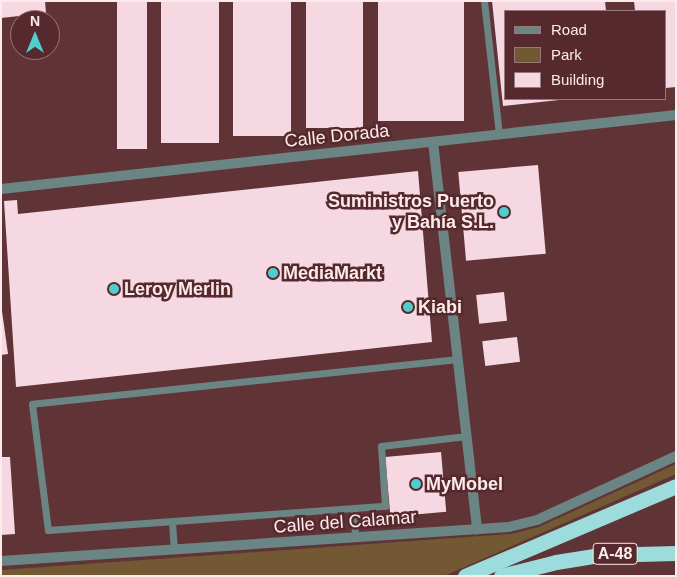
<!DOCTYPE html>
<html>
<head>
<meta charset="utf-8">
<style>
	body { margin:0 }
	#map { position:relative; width:677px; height:577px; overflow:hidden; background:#603437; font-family:Helvetica,sans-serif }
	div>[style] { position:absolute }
	.green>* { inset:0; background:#725934 }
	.building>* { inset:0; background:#f6d8e2; transform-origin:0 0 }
	.lane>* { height:7px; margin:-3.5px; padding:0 3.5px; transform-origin:3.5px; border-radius:3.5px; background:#6b8484 }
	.street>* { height:10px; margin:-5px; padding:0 5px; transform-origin:5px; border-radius:5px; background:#6b8484 }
	.highway>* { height:15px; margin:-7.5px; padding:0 7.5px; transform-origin:7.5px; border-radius:7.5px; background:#9cdcdc }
	.dots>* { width:14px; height:14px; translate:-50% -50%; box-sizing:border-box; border:2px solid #55292d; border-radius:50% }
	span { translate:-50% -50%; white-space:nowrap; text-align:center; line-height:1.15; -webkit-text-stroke:5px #55292d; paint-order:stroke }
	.shield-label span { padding:1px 4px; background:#55292d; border:1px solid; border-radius:4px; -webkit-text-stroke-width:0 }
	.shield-label { font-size:16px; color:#fdebeb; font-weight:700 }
	.street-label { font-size:18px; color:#fdebeb }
	.poi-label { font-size:18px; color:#fdebeb; font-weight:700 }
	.right { translate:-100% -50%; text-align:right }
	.left { translate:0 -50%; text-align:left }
	.frame { position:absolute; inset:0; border:2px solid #fdebeb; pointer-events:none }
	.legend { position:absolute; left:504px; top:10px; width:162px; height:90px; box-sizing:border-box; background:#55292d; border:1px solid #987779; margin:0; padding:6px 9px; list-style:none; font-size:15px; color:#fdebeb }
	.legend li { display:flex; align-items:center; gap:10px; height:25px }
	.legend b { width:25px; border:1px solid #987779 }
	.north { position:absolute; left:10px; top:10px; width:50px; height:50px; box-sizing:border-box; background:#55292d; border:1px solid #987779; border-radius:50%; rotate:0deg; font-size:14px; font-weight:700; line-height:20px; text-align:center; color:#fdebeb }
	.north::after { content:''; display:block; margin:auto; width:18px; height:22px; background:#52cdce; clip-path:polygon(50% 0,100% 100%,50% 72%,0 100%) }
</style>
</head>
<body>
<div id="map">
	<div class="green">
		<div style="clip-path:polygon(676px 464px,676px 474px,444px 576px,1px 576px,1px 570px,511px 534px,539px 527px)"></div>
	</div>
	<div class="building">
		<div style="clip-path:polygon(1px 1px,45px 1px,46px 13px,1px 18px)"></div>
		<div style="left:117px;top:1px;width:30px;height:148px"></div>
		<div style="left:161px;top:1px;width:58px;height:142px"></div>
		<div style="left:233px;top:1px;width:58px;height:135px"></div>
		<div style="left:306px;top:1px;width:57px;height:127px"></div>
		<div style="left:378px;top:1px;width:86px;height:120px"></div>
		<div style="clip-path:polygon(492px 1px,605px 1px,606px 11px,506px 11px,506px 99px,559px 100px,503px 106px)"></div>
		<div style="clip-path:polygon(634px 1px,676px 1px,676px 87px,666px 88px,666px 11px,635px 11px)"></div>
		<div style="left:538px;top:165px;width:89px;height:80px;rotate:85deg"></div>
		<div style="clip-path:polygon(418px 171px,432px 342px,16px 387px,4px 201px,17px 200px,18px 214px)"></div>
		<div style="left:504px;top:292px;width:29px;height:28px;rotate:84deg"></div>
		<div style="clip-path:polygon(1px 304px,8px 354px,1px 355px)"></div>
		<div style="left:517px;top:337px;width:25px;height:35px;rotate:83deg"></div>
		<div style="left:441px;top:452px;width:60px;height:56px;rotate:85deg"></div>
		<div style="clip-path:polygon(1px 457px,10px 457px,15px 534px,1px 535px)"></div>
	</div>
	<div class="lane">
		<div style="left:484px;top:1px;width:135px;rotate:83.6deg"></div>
		<div style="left:458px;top:359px;width:428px;rotate:174deg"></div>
		<div style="left:32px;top:404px;width:127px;rotate:82.8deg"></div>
		<div style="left:48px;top:530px;width:338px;rotate:-4.1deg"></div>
		<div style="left:385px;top:506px;width:60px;rotate:-93.8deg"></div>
		<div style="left:381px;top:446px;width:86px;rotate:-6.7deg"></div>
		<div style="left:354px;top:509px;width:29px;rotate:88deg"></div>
		<div style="left:172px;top:522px;width:28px;rotate:86deg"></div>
	</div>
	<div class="street">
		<div style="left:433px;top:142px;width:390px;rotate:83.5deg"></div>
		<div style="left:1px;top:189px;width:679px;rotate:-6.26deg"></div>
		<div style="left:1px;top:561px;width:509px;rotate:-3.83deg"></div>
		<div style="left:509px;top:527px;width:29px;rotate:-14deg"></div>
		<div style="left:537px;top:520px;width:153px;rotate:-24.7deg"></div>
	</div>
	<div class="highway">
		<div style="left:465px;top:576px;width:229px;rotate:-23.1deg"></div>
		<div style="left:501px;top:576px;width:57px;rotate:-14.3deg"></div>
		<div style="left:556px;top:562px;width:45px;rotate:-9deg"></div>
		<div style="left:600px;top:555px;width:76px;rotate:-1.5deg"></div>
	</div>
	<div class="dots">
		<div style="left:504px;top:212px;background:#52cdce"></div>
		<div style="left:273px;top:273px;background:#52cdce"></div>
		<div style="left:114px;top:289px;background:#52cdce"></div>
		<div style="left:408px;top:307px;background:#52cdce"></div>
		<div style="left:416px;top:484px;background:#52cdce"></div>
	</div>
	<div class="shield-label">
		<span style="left:615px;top:554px">A-48</span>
	</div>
	<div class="street-label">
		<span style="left:337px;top:136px;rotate:-6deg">Calle Dorada</span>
		<span style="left:345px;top:522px;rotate:-4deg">Calle del Calamar</span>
	</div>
	<div class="poi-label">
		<span class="right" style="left:494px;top:212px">Suministros Puerto<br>y Bahía S.L.</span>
		<span class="left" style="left:283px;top:273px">MediaMarkt</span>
		<span class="left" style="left:124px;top:289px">Leroy Merlin</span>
		<span class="left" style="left:418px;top:307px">Kiabi</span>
		<span class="left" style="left:426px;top:484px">MyMobel</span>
	</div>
	<div class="frame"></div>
	<ul class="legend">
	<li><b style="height:6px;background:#6b8484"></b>Road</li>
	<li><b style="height:14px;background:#725934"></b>Park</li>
	<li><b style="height:14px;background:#f6d8e2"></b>Building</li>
	</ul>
	<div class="north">N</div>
</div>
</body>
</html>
